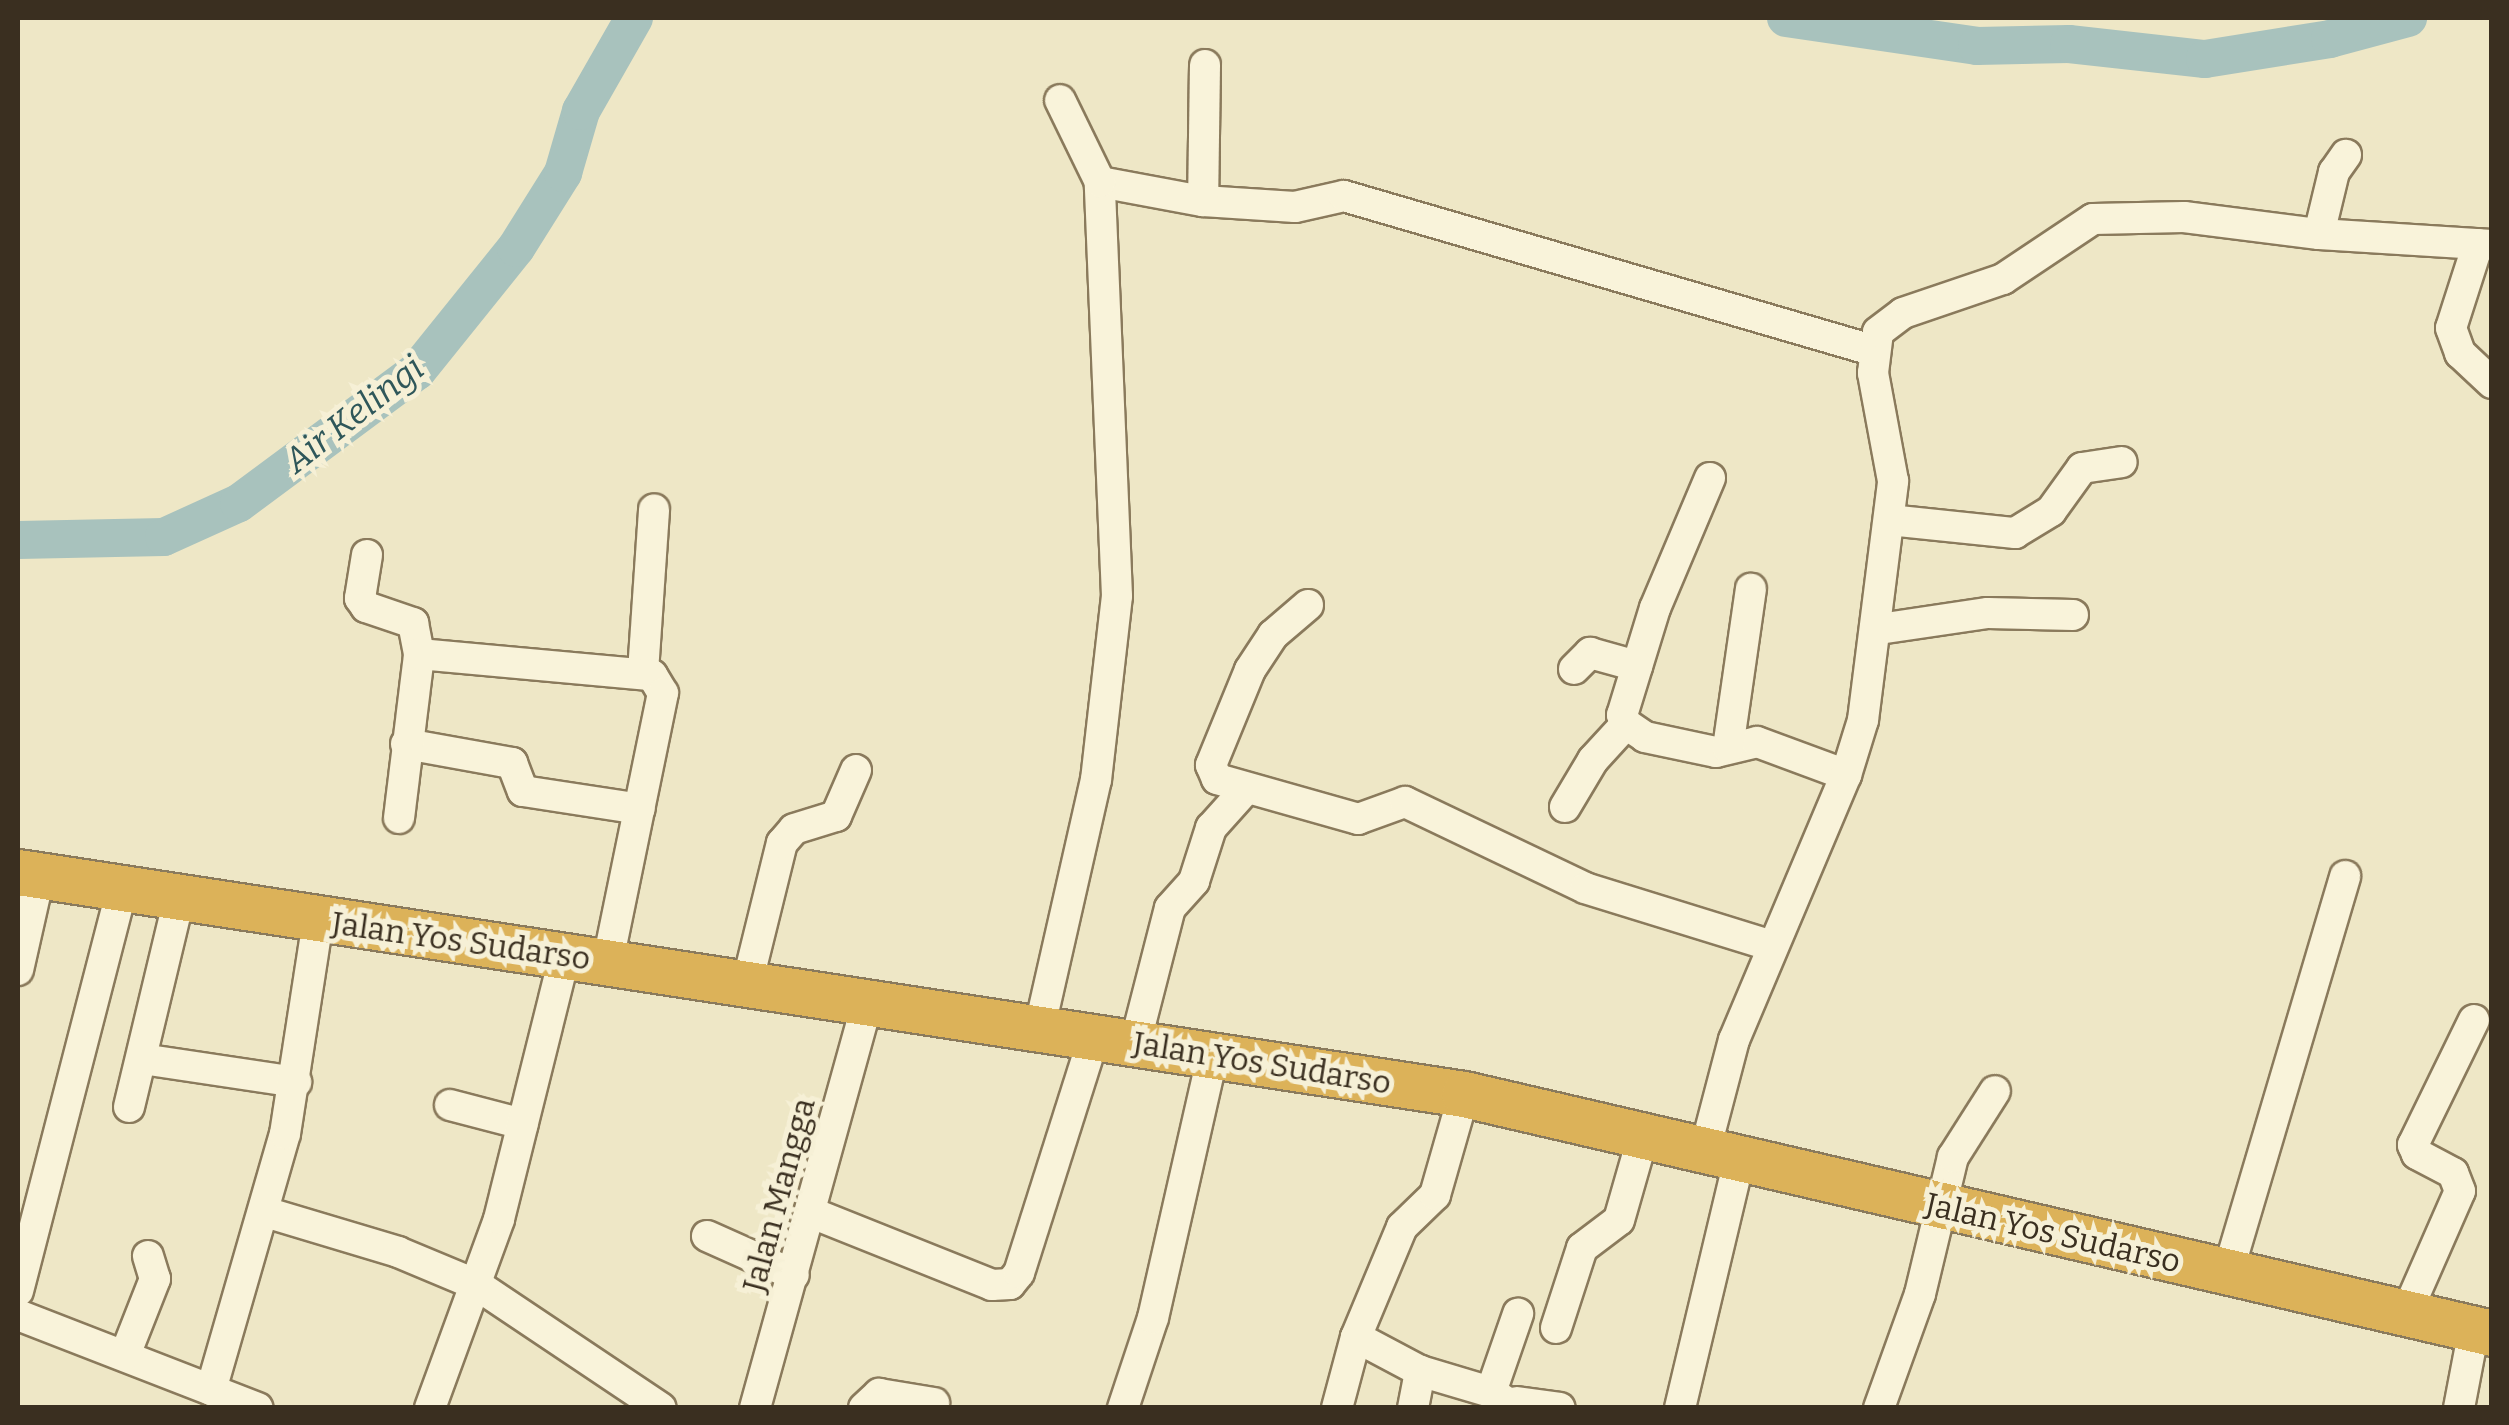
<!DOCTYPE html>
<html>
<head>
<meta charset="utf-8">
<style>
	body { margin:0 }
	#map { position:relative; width:2509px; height:1425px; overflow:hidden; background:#eee7c6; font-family:Bitter,serif }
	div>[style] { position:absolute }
	.river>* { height:38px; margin:-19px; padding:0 19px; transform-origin:19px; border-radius:19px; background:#a8c2bd }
	.roads { filter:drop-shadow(2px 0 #8a7a5c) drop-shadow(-2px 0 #8a7a5c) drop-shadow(0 2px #8a7a5c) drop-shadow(0 -2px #8a7a5c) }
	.minor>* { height:30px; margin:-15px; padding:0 15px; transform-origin:15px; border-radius:15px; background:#f9f3da }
	.highway>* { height:45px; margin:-22.5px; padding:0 22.5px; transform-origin:22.5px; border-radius:22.5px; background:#dcb259 }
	span { translate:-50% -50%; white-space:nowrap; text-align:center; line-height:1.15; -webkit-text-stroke:10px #f6f0d6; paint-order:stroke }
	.street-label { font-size:32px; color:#3a2f20 }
	.water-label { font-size:35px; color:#2f575a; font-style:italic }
	.frame { position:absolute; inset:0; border:20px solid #3a2f20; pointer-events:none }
</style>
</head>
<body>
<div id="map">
	<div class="river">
		<div style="left:1786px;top:18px;width:193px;rotate:8.3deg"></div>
		<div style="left:1977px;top:46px;width:92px;rotate:-1.2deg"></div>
		<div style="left:2069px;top:44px;width:137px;rotate:6.3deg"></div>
		<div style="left:2205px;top:59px;width:127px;rotate:-9.1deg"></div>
		<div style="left:2330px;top:39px;width:81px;rotate:-15.1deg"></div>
		<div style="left:18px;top:540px;width:146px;rotate:-1.2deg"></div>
		<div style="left:164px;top:537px;width:82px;rotate:-24.4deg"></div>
		<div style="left:239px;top:503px;width:222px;rotate:-36.6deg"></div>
		<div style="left:417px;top:371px;width:158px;rotate:-51.2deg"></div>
		<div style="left:516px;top:248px;width:89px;rotate:-57.9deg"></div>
		<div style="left:563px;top:173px;width:65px;rotate:-73.8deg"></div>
		<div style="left:581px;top:111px;width:107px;rotate:-60.3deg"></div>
	</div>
	<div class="roads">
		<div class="minor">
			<div style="left:1205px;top:65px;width:136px;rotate:90.8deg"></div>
			<div style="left:1203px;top:201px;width:92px;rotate:3.7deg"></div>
			<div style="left:1295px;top:207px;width:50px;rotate:-12.7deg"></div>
			<div style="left:1344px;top:196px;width:550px;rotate:16.26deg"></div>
			<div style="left:1100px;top:182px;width:105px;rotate:10.5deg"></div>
			<div style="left:2319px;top:234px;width:173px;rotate:3.6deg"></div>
			<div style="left:2478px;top:244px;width:88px;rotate:107.8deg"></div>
			<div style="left:2451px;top:328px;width:27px;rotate:70deg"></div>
			<div style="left:2460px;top:353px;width:44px;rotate:43.2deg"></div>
			<div style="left:1710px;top:478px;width:141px;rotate:112.9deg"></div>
			<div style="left:1655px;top:608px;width:112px;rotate:107.1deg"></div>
			<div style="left:1622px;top:715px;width:10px;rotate:66deg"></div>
			<div style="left:1626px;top:724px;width:23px;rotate:34deg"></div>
			<div style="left:1645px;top:737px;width:73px;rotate:11.9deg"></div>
			<div style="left:1716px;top:752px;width:42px;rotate:-13.7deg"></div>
			<div style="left:1757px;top:742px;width:95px;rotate:20.3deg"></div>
			<div style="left:1889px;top:520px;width:127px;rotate:5.9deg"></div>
			<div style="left:2015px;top:533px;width:42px;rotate:-31.4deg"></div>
			<div style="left:2051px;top:511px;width:53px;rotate:-54.2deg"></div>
			<div style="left:2082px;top:468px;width:40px;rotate:-8.5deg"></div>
			<div style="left:367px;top:555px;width:44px;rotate:99.2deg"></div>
			<div style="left:360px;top:598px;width:11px;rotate:56deg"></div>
			<div style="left:366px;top:607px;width:50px;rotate:18.8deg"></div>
			<div style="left:413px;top:623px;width:32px;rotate:79deg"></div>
			<div style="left:1308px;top:605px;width:46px;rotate:139.4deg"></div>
			<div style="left:1273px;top:635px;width:42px;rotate:123.3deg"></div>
			<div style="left:1250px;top:670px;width:103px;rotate:112.3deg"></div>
			<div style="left:1211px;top:765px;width:15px;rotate:67deg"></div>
			<div style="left:1217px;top:779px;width:147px;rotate:15.8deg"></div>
			<div style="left:1358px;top:819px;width:50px;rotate:-19.9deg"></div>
			<div style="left:1405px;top:802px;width:199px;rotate:25.5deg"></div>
			<div style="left:1585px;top:888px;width:193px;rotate:17.2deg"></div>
			<div style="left:1879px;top:629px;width:110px;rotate:-8.4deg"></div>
			<div style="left:1988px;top:613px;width:85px;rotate:1.3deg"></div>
			<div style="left:1574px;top:669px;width:23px;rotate:-45deg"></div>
			<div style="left:1590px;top:653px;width:49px;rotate:15.5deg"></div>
			<div style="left:643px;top:672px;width:163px;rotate:-86.1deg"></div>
			<div style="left:406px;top:744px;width:108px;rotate:10.2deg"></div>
			<div style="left:512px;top:763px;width:30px;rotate:69deg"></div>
			<div style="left:523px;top:791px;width:118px;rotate:8.7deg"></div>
			<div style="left:1728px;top:748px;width:161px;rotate:-81.8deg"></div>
			<div style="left:1565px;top:807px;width:55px;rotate:-59.2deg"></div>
			<div style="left:1593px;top:760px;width:49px;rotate:-47.5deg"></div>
			<div style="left:399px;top:818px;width:165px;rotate:-83deg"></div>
			<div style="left:419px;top:654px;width:234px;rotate:5.2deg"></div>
			<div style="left:652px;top:675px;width:21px;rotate:59deg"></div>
			<div style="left:663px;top:693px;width:275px;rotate:101.6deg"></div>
			<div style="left:18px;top:970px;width:95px;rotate:-77.3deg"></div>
			<div style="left:748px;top:980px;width:141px;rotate:-76.1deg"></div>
			<div style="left:782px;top:843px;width:18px;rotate:-49deg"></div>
			<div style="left:794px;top:829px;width:44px;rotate:-17.2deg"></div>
			<div style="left:836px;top:816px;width:50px;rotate:-66.5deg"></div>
			<div style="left:1040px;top:1026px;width:252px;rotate:-77.2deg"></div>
			<div style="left:1096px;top:780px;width:185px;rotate:-83.5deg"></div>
			<div style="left:1117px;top:596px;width:414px;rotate:-92.4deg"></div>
			<div style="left:1100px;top:182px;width:91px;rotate:-116deg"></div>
			<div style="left:1135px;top:1044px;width:140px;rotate:-75.6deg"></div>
			<div style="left:1170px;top:908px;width:36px;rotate:-48deg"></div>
			<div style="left:1194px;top:881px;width:56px;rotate:-72.2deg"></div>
			<div style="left:1211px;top:828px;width:52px;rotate:-48.1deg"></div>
			<div style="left:142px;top:1059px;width:156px;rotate:8.5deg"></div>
			<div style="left:450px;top:1105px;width:75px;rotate:14.6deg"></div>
			<div style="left:129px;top:1107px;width:214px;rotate:-76.5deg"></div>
			<div style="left:1704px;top:1154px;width:118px;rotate:-75.3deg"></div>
			<div style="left:1734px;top:1040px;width:288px;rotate:-67.1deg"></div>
			<div style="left:1846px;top:775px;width:58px;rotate:-72.8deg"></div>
			<div style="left:1863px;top:720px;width:241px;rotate:-82.8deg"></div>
			<div style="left:1893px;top:481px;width:110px;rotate:-100.5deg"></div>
			<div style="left:1873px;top:373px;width:41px;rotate:-83deg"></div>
			<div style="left:1878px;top:332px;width:31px;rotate:-37deg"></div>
			<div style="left:1903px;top:313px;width:106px;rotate:-18.8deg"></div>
			<div style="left:2003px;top:279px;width:108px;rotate:-33.7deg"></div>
			<div style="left:2093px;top:219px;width:91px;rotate:-1.3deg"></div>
			<div style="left:2184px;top:217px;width:136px;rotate:7.2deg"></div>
			<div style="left:2319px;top:234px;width:64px;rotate:-76.4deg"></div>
			<div style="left:2334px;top:172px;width:21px;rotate:-55deg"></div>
			<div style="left:265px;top:1212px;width:139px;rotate:16.7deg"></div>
			<div style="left:398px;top:1252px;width:86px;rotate:22.7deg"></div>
			<div style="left:477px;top:1285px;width:221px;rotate:33.8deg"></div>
			<div style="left:812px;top:1213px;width:194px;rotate:21.8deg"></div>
			<div style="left:992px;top:1285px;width:18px;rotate:-3deg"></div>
			<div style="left:1010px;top:1284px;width:14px;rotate:-51deg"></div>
			<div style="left:1019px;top:1273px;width:249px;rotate:-72.4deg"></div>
			<div style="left:707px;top:1236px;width:95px;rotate:24.1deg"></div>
			<div style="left:2228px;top:1272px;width:413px;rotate:-73.5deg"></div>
			<div style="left:18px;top:1291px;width:414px;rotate:-75.5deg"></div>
			<div style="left:2406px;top:1314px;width:134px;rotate:-66.3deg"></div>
			<div style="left:2460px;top:1191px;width:19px;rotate:-111deg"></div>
			<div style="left:2453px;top:1173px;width:41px;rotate:-152.2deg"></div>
			<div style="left:2417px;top:1154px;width:10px;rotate:-114deg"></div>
			<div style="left:2413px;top:1145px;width:139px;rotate:-64deg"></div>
			<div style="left:18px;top:1315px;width:257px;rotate:21.2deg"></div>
			<div style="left:1556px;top:1328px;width:84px;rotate:-72deg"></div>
			<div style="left:1582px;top:1248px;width:46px;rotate:-37.1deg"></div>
			<div style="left:1619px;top:1220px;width:83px;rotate:-74deg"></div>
			<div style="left:1356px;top:1337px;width:72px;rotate:28deg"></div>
			<div style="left:1420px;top:1371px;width:74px;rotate:16.5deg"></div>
			<div style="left:1491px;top:1392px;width:30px;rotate:33deg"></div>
			<div style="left:125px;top:1355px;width:82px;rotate:-68.5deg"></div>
			<div style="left:155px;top:1279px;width:24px;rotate:-107deg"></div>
			<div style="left:211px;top:1390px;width:266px;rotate:-73.9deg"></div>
			<div style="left:285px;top:1134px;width:217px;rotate:-81.2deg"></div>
			<div style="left:1491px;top:1392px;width:83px;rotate:-70.9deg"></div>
			<div style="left:1517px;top:1402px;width:43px;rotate:7.9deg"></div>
			<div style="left:430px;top:1408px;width:201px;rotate:-69.9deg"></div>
			<div style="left:499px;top:1219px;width:273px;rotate:-76deg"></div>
			<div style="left:755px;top:1408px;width:422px;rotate:-74.5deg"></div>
			<div style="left:864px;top:1408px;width:21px;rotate:-43deg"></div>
			<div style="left:879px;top:1394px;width:56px;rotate:9.3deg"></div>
			<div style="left:1123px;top:1408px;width:95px;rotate:-71.6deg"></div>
			<div style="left:1153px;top:1318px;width:267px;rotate:-77.2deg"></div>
			<div style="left:1337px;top:1408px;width:73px;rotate:-75deg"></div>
			<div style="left:1356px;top:1337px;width:119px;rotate:-67.3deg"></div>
			<div style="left:1402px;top:1227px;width:46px;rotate:-44.1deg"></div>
			<div style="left:1435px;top:1195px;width:105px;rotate:-74deg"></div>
			<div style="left:1413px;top:1408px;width:38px;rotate:-79deg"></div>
			<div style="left:1680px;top:1408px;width:254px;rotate:-76.6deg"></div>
			<div style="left:1879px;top:1408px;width:121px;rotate:-70.2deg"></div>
			<div style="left:1920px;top:1294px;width:141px;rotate:-76.5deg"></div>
			<div style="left:1953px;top:1157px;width:78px;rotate:-57.5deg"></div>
			<div style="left:2459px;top:1408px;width:80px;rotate:-79.2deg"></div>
		</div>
		<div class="highway">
			<div style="left:18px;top:872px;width:1463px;rotate:8.73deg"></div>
			<div style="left:1464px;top:1094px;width:1055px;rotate:13.09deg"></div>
		</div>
	</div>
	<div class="street-label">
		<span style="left:461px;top:941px;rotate:8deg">Jalan Yos Sudarso</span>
		<span style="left:1262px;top:1063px;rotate:9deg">Jalan Yos Sudarso</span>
		<span style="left:779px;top:1195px;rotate:-75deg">Jalan Mangga</span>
		<span style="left:2053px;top:1233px;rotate:13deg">Jalan Yos Sudarso</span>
	</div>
	<div class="water-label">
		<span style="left:354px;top:414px;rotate:-38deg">Air Kelingi</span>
	</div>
	<div class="frame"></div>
</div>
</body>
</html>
